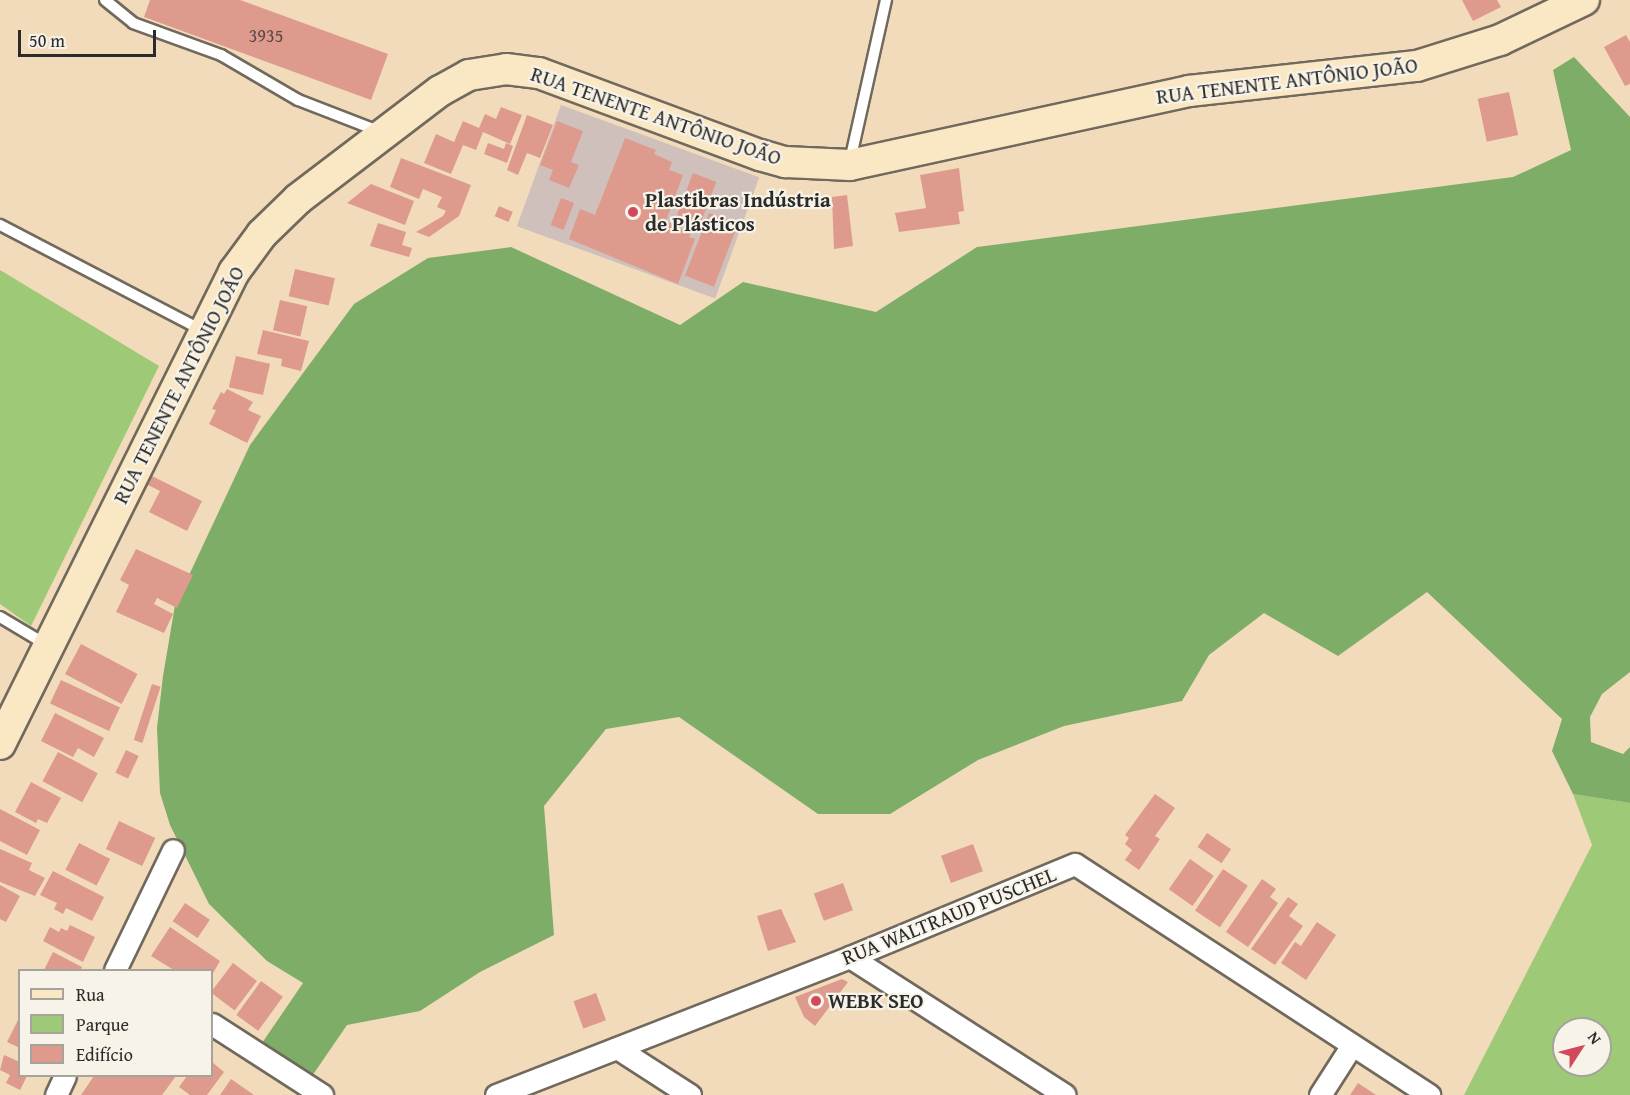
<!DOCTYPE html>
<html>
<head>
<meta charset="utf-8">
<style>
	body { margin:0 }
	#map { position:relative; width:1630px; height:1095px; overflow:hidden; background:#f2dbbb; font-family:"Gentium Book Plus",serif }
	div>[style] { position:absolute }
	.industrial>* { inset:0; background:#d0c0bc; transform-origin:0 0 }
	.green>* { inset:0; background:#9ec976 }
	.forest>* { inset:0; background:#7ead67 }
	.building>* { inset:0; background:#dd9a8d; transform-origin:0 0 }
	.roads { filter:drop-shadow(2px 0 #71695d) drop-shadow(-2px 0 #71695d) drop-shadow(0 2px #71695d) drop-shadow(0 -2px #71695d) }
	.lane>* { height:10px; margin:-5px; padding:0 5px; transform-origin:5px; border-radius:5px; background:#fff }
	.street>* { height:21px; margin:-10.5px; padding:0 10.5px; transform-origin:10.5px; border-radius:10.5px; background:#fff }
	.secondary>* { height:30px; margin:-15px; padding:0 15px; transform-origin:15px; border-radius:15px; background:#fae7c3 }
	.dots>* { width:16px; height:16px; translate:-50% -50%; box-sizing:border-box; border:3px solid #f7f3e8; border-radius:50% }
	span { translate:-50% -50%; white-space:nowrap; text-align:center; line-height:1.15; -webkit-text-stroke:4.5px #f7f3e8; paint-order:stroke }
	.number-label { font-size:18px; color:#584744 }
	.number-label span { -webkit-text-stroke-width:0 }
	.street-label { font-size:21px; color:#2b2b2b }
	.poi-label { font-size:21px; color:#2b2b2b; font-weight:700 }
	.left { translate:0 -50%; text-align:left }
	.legend { position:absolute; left:18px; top:969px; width:195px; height:108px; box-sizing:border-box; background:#f7f3e8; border:2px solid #a5a39c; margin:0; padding:8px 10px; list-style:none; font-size:18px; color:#2b2b2b }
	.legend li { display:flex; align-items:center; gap:12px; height:30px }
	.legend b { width:30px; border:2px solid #a5a39c }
	.north { position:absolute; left:1552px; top:1017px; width:60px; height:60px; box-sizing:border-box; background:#f7f3e8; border:2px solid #a5a39c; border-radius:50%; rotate:54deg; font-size:16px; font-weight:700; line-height:24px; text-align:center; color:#2b2b2b }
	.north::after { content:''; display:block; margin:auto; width:21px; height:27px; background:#d1495b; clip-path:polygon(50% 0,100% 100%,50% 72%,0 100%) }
	.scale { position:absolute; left:18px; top:30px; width:138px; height:27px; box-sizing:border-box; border:3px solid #2b2b2b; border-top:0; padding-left:8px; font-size:18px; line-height:21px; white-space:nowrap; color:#2b2b2b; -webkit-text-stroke:4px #f7f3e8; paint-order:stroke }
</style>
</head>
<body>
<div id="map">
	<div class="industrial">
		<div style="left:561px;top:105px;width:211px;height:129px;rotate:20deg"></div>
	</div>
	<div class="green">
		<div style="clip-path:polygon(0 270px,159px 366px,31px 626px,0 604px)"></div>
		<div style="clip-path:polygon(evenodd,1573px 794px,1630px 803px,1630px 1095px,1464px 1095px,1592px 845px,1573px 794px,1564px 1029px,1600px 1029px,1600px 1065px,1564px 1065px,1564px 1029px)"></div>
	</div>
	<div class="forest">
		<div style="clip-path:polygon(1574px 57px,1630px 117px,1630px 672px,1602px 694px,1590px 717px,1591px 742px,1623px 754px,1630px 747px,1630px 803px,1573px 794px,1552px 751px,1562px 719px,1427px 592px,1338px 656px,1264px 613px,1209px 655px,1182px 701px,1064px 726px,978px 760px,890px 814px,818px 814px,679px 717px,606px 729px,544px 806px,554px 935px,480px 972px,420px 1011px,347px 1025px,310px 1079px,260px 1046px,303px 983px,267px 961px,209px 904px,170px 825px,160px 793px,157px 728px,163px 676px,175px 605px,250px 445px,354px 304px,428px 258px,511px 247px,680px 325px,743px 282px,876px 312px,977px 247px,1513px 177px,1571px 150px,1553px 70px)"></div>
	</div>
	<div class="building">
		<div style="clip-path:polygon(150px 0,240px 0,388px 54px,371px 100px,144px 17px)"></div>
		<div style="clip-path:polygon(1462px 0,1497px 0,1501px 7px,1473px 21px)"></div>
		<div style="clip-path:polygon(1626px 35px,1630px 42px,1630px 84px,1625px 86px,1604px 47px)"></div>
		<div style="left:1509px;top:92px;width:44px;height:32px;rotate:78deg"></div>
		<div style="clip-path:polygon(501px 107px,522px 115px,510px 144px,483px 132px,476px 150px,463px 145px,451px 174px,424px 163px,436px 134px,454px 142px,463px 121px,479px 128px,485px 114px,496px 119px)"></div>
		<div style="clip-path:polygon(527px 115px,553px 125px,540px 158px,527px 153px,518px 175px,507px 170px)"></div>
		<div style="clip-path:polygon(557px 121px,583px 131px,571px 162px,579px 165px,569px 188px,549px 180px,553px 170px,540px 165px)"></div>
		<div style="clip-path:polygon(625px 138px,656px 150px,654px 154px,672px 162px,669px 170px,683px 175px,666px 221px,691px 233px,689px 237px,695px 239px,678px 284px,569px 239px,580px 209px,595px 215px)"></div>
		<div style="clip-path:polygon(488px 143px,504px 149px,506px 143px,513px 146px,507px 163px,484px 154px)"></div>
		<div style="clip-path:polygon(401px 158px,471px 185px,459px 216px,429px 237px,416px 232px,443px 216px,446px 211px,437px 207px,442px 197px,423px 189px,419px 199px,390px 187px)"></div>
		<div style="clip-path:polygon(959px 168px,964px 211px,958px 212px,960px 224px,899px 232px,895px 213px,926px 208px,920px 175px)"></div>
		<div style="left:693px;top:173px;width:25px;height:47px;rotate:21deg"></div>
		<div style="clip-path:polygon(371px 184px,414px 201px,405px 225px,347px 203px)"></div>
		<div style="clip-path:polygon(847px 195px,853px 246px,834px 249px,832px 197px)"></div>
		<div style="left:561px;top:198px;width:14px;height:29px;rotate:21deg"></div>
		<div style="left:499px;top:206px;width:15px;height:11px;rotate:23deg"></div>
		<div style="left:709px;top:213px;width:31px;height:67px;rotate:21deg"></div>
		<div style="clip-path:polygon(378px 223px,406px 232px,402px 245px,412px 248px,409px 257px,370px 246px)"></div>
		<div style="left:295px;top:269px;width:41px;height:28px;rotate:13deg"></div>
		<div style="left:280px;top:300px;width:28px;height:31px;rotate:13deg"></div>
		<div style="clip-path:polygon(263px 330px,309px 341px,301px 371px,281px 366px,282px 359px,257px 354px)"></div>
		<div style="left:236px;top:356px;width:35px;height:32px;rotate:13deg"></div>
		<div style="clip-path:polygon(227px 389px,253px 402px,248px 410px,261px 416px,247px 443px,209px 424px,216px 410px,212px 409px,221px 392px,224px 394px)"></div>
		<div style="clip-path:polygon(152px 476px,202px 501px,187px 531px,149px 512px,160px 491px,148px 485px)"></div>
		<div style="clip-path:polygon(136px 549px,193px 575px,177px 608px,157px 598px,154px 604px,173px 614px,164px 633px,116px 612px,129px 585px,120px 580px)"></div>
		<div style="left:81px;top:644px;width:64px;height:34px;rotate:28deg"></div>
		<div style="left:61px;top:680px;width:65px;height:26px;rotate:25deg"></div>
		<div style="left:152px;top:684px;width:9px;height:59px;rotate:18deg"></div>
		<div style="clip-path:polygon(55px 713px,104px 738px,94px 757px,78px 748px,73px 757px,41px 741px)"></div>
		<div style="left:126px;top:750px;width:14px;height:25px;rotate:25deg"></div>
		<div style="left:58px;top:752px;width:45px;height:33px;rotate:28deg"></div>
		<div style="clip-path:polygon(31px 782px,61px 798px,47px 823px,38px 819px,36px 823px,15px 812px)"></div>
		<div style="clip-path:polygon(1155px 794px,1175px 808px,1155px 836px,1160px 839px,1139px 870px,1125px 860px,1132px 850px,1125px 844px,1129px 838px,1125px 835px)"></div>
		<div style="clip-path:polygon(0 809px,40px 830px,27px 855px,0 841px)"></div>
		<div style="left:119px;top:821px;width:40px;height:31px;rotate:25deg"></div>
		<div style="left:1207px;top:833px;width:29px;height:17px;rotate:34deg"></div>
		<div style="left:79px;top:843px;width:35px;height:30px;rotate:27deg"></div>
		<div style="left:973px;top:844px;width:29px;height:34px;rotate:70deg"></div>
		<div style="clip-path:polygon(0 849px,32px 863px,29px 870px,45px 878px,35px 896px,0 882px)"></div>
		<div style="left:1190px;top:859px;width:29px;height:37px;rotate:35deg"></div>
		<div style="left:1223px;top:869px;width:30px;height:50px;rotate:34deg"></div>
		<div style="clip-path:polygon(53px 871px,104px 897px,92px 921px,66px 908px,63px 914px,54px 909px,57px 903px,40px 895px)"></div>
		<div style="clip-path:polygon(1262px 879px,1276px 889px,1270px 897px,1278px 903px,1248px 947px,1226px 932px)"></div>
		<div style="left:843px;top:883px;width:29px;height:31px;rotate:70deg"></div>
		<div style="clip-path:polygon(0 885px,20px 896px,6px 922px,0 919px)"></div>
		<div style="clip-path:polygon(1288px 897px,1298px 904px,1289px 916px,1303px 926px,1275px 965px,1251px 949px)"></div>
		<div style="left:185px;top:903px;width:30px;height:22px;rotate:34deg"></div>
		<div style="clip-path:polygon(781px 909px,796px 942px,768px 951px,757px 916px)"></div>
		<div style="clip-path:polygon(1317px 922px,1336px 935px,1306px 980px,1281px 963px,1295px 942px,1301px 946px)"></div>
		<div style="clip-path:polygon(70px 925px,95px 937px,83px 962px,43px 941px,50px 927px,59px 932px,61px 928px,67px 931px)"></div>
		<div style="clip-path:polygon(170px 927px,220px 961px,212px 975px,212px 970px,174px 970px,151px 956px)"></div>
		<div style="clip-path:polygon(53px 952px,82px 967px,81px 970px,44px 970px)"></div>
		<div style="left:233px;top:963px;width:30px;height:37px;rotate:37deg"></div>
		<div style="clip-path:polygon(842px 979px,848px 982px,815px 1026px,804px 1017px,795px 997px)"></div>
		<div style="left:261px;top:981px;width:27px;height:42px;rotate:36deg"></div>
		<div style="left:596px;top:993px;width:29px;height:24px;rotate:70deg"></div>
		<div style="clip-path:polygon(20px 1016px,20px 1048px,7px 1042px)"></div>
		<div style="clip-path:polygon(4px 1055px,20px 1062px,20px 1076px,27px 1076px,20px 1090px,6px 1083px,10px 1075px,0 1070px)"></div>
		<div style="clip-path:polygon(212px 1062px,224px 1072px,207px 1095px,190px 1095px,179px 1087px,187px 1076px,212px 1076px)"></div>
		<div style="clip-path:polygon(94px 1076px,110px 1077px,176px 1076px,162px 1095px,81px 1095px)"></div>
		<div style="clip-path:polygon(231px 1079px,254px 1095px,220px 1095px)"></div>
		<div style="clip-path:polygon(1358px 1083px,1376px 1095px,1350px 1095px)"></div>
	</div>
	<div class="roads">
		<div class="lane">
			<div style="left:105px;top:0;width:36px;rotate:39deg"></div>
			<div style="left:133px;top:23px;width:94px;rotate:20deg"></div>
			<div style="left:221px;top:55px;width:89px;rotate:30.3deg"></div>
			<div style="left:298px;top:100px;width:89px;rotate:21.1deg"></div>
			<div style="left:850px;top:161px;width:165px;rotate:-77.4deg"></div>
			<div style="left:0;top:225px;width:228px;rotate:27.5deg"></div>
			<div style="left:0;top:617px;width:55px;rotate:30.8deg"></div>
		</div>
		<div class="street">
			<div style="left:850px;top:957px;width:255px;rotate:32.7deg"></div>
			<div style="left:115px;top:970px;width:133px;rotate:-64.2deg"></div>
			<div style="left:212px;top:1024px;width:131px;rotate:32.8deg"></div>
			<div style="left:617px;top:1048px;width:87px;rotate:32.8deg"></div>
			<div style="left:56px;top:1095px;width:21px;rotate:-65deg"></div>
			<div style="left:496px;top:1095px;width:380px;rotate:-21.3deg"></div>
			<div style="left:850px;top:957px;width:243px;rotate:-22.5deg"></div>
			<div style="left:1075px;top:864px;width:423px;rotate:33.1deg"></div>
			<div style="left:1320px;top:1095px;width:59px;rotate:-57.4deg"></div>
		</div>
		<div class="secondary">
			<div style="left:0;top:744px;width:527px;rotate:-63.63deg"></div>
			<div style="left:234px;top:272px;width:47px;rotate:-53.6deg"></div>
			<div style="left:262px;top:234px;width:50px;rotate:-44.2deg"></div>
			<div style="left:298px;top:199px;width:178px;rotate:-37.3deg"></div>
			<div style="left:440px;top:91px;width:33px;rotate:-29deg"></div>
			<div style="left:469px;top:75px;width:37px;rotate:-9deg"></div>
			<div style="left:506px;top:69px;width:33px;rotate:7deg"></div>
			<div style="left:539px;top:73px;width:236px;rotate:20.4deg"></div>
			<div style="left:760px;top:155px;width:26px;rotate:16deg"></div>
			<div style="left:785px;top:162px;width:65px;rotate:2.6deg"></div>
			<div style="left:850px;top:165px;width:347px;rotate:-12.3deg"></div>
			<div style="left:1189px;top:91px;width:229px;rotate:-6.3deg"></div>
			<div style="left:1417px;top:66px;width:87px;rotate:-17.4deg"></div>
			<div style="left:1500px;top:40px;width:93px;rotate:-25.5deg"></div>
		</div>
	</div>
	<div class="dots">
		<div style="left:633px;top:212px;background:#d1495b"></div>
		<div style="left:816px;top:1001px;background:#d1495b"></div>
	</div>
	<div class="number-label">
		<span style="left:266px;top:36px">3935</span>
	</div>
	<div class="street-label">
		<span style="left:1287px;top:81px;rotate:-7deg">RUA TENENTE ANTÔNIO JOÃO</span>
		<span style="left:656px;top:116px;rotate:19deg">RUA TENENTE ANTÔNIO JOÃO</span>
		<span style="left:179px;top:385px;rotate:-63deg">RUA TENENTE ANTÔNIO JOÃO</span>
		<span style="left:949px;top:916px;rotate:-22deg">RUA WALTRAUD PUSCHEL</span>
	</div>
	<div class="poi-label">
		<span class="left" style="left:645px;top:212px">Plastibras Indústria<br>de Plásticos</span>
		<span class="left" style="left:828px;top:1001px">WEBK SEO</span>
	</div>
	<ul class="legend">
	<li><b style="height:8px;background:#fae7c3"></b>Rua</li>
	<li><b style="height:16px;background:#9ec976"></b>Parque</li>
	<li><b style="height:16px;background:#dd9a8d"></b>Edifício</li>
	</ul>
	<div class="north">N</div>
	<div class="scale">50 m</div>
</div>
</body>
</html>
